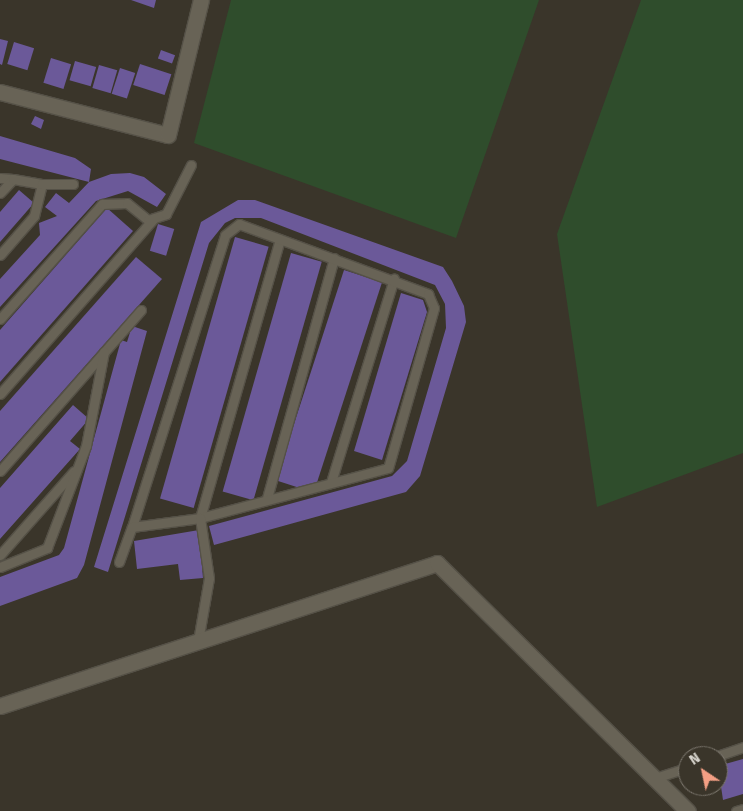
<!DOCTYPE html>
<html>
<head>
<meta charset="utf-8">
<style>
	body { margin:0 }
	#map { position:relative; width:743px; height:811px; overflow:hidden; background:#3a352a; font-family:"Fira Sans",sans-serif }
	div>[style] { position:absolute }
	.green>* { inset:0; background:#2f4d2c }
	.building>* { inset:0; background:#6b5999; transform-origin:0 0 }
	.roads { filter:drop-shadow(1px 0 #555147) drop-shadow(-1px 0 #555147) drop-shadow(0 1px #555147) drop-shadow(0 -1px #555147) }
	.lane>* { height:9px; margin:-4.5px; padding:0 4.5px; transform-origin:4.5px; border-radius:4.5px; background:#686356 }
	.street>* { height:15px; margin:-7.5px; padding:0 7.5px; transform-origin:7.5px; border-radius:7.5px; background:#686356 }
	span { translate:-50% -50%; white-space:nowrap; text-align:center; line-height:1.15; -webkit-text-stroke:4px #3a352a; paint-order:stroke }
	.north { position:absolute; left:678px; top:746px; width:50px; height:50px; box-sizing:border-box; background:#3a352a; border:1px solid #7a756c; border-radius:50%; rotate:326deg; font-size:14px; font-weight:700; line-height:20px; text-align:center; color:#d9d6cf }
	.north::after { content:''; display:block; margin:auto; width:18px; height:22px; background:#f39f84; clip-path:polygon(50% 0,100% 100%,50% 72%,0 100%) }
</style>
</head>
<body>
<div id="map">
	<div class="green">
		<div style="clip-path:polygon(231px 0,539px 0,456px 238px,194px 143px)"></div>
		<div style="clip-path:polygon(641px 0,743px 0,743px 453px,597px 507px,557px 234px)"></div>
	</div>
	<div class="building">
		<div style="clip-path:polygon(131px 0,156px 0,154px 8px)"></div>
		<div style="clip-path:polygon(0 39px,8px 41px,2px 65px,0 64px)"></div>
		<div style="left:14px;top:42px;width:21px;height:23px;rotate:17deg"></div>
		<div style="left:161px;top:50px;width:15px;height:9px;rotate:20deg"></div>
		<div style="left:51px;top:58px;width:21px;height:26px;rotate:17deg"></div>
		<div style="left:75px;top:61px;width:22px;height:20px;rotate:16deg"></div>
		<div style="left:140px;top:64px;width:33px;height:22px;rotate:18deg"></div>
		<div style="left:99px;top:65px;width:19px;height:24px;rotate:16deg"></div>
		<div style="left:120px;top:68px;width:16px;height:27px;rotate:18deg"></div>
		<div style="clip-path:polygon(35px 116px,44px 120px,41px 129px,31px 124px)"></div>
		<div style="clip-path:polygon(0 136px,75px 158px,91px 169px,89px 182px,111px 174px,130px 173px,144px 177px,166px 194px,157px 207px,128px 191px,96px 201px,0 307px,0 279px,40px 235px,39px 223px,57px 216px,45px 207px,56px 193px,69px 203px,89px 182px,0 159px)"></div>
		<div style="clip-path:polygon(19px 190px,34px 203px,0 242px,0 212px)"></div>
		<div style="clip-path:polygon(238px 200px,255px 200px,443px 267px,452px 281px,464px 306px,466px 322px,420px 476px,406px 492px,214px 545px,209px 526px,392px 476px,407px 461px,446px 328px,445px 304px,435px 285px,261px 218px,235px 218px,225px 223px,209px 243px,108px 572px,94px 567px,201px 222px)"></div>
		<div style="clip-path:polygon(107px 208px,133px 231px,0 382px,0 330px)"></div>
		<div style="left:158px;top:224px;width:17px;height:28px;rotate:17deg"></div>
		<div style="left:235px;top:237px;width:35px;height:272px;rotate:16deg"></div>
		<div style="left:291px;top:253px;width:32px;height:248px;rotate:16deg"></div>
		<div style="clip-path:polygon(136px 257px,162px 279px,0 462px,0 411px)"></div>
		<div style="left:344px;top:270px;width:40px;height:221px;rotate:18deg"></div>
		<div style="clip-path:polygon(401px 293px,423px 300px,427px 312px,382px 460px,354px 451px)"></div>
		<div style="clip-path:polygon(132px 326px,147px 331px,84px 565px,77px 578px,0 606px,0 577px,59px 555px,64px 548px,121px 340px,127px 342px)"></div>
		<div style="clip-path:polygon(73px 405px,89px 419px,70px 441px,80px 449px,0 539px,0 488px)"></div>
		<div style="clip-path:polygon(199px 530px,203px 578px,180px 580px,178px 564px,137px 569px,134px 541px)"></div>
		<div style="clip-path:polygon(743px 759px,743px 794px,723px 800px,718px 766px)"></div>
	</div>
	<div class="roads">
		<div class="lane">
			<div style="left:0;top:178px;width:13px;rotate:4deg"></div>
			<div style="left:0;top:193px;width:19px;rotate:-47deg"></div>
			<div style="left:13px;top:179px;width:29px;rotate:10deg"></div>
			<div style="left:0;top:255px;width:52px;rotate:-48.9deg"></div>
			<div style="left:34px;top:216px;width:33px;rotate:-76deg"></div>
			<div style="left:42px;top:184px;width:31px"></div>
			<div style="left:0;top:319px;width:154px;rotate:-48.4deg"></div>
			<div style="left:102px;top:204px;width:25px;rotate:-2deg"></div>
			<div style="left:127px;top:203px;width:27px;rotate:39deg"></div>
			<div style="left:148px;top:220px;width:19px;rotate:-18deg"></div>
			<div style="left:166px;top:214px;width:55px;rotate:-63deg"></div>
			<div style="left:0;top:394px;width:234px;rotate:-48.8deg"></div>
			<div style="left:0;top:471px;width:214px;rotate:-48.8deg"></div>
			<div style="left:331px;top:482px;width:213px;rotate:-72.8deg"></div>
			<div style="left:267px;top:498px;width:249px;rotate:-74.4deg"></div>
			<div style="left:200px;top:518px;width:290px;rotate:-74deg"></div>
			<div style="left:132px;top:527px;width:306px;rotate:-72.3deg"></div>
			<div style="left:225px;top:235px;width:18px;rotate:-38deg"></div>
			<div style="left:239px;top:224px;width:202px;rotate:20.3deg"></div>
			<div style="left:428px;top:294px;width:15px;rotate:67deg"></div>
			<div style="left:434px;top:308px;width:166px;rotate:106deg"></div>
			<div style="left:388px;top:468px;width:195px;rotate:165.1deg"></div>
			<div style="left:0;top:555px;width:112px;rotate:-48.6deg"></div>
			<div style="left:119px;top:562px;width:37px;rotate:-70deg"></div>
			<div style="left:132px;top:527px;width:69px;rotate:-7.5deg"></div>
			<div style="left:200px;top:518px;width:61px;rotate:81.5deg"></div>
			<div style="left:209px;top:578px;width:64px;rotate:99.9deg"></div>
			<div style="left:0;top:567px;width:51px;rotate:-22deg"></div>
			<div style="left:47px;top:548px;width:109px;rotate:-69.1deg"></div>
			<div style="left:86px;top:446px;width:96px;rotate:-79.2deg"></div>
			<div style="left:717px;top:756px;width:28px;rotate:-19deg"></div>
			<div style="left:655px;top:778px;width:35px;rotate:-18deg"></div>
			<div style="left:736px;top:811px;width:7px;rotate:-16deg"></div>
		</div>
		<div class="street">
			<div style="left:0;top:92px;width:173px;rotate:14.4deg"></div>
			<div style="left:168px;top:135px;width:139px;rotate:-76.3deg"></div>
			<div style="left:0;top:706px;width:460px;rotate:-18.1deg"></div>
			<div style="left:437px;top:563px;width:353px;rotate:44.7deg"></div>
		</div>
	</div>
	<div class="north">N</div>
</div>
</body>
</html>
